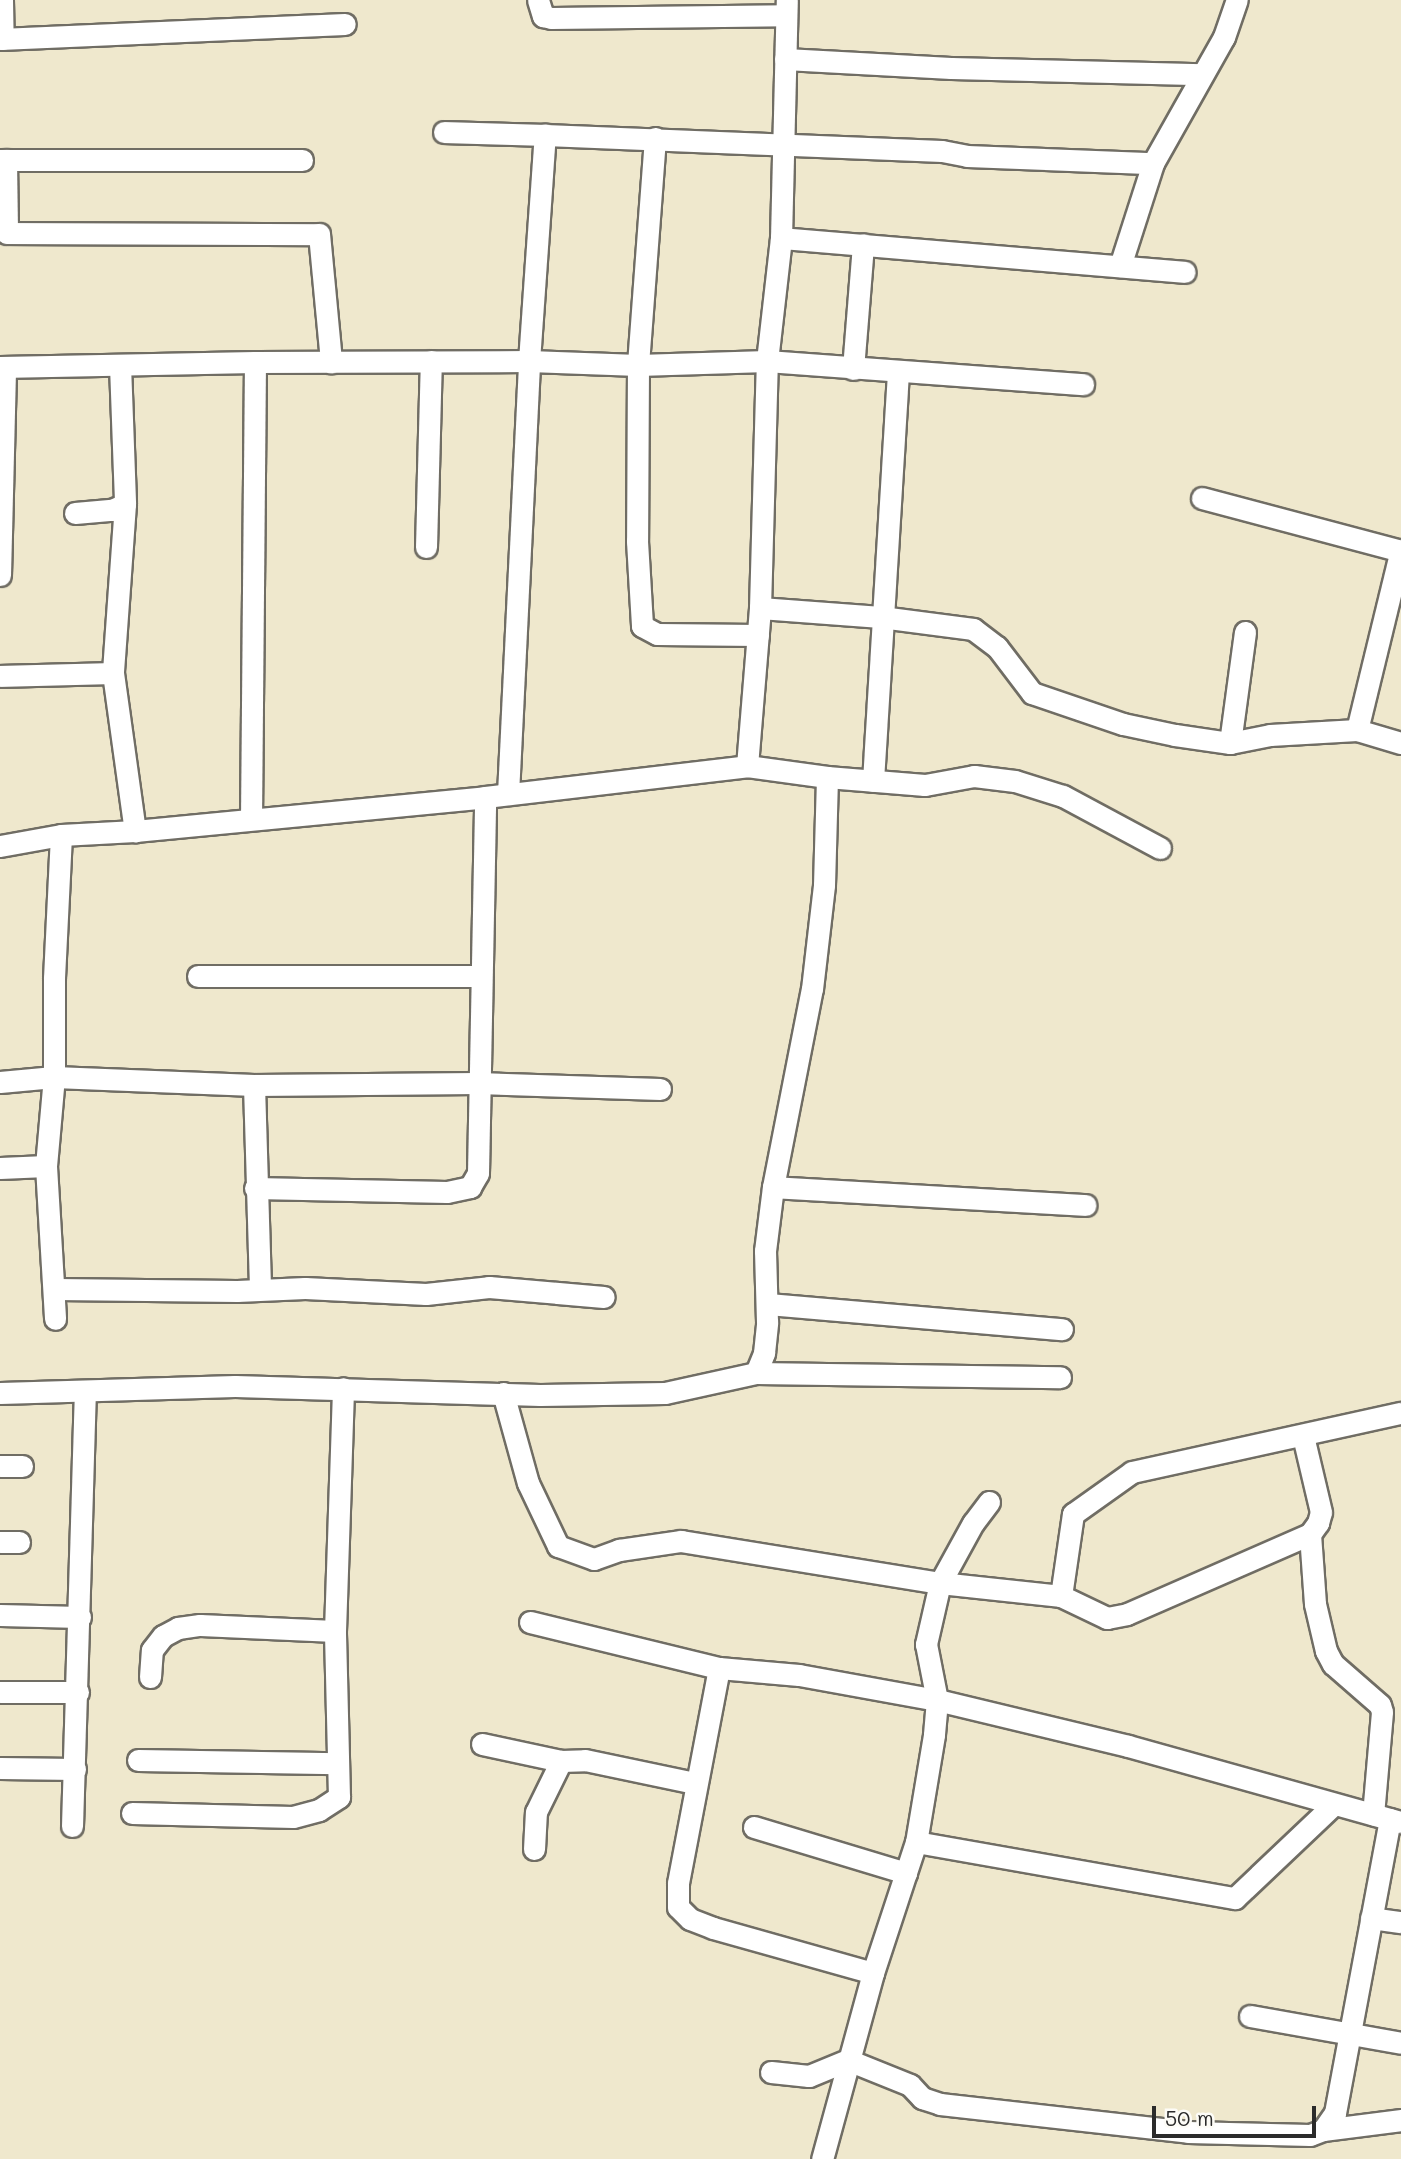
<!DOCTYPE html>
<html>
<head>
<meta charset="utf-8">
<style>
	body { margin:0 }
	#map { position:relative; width:1401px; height:2159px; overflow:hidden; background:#efe8cd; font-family:Mali,sans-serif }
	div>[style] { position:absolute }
	.roads { filter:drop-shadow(2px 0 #706d64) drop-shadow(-2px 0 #706d64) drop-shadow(0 2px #706d64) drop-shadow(0 -2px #706d64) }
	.minor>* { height:21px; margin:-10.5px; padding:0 10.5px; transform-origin:10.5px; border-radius:10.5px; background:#fff }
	span { translate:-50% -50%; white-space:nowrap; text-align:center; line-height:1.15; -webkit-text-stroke:6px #fdfcf7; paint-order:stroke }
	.scale { position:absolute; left:1152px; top:2106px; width:164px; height:32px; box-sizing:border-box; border:4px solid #2b2b2b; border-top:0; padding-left:9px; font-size:21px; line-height:24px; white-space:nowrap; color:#2b2b2b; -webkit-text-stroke:5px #fdfcf7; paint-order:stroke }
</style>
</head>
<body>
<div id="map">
	<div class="roads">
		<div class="minor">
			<div style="left:2px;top:0;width:39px;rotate:89deg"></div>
			<div style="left:538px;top:0;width:17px;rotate:73deg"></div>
			<div style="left:543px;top:16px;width:8px;rotate:14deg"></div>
			<div style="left:551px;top:18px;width:235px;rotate:-0.7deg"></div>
			<div style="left:0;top:39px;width:345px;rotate:-2.5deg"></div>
			<div style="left:785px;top:59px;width:166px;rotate:3.1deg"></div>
			<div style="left:951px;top:68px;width:251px;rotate:1.4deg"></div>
			<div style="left:444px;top:132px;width:101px;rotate:1.7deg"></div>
			<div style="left:655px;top:138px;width:228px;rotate:94.3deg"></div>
			<div style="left:638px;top:365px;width:176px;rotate:90.3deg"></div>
			<div style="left:637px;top:541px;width:85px;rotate:86.6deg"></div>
			<div style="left:642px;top:626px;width:17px;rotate:28deg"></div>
			<div style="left:657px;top:634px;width:101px;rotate:0.6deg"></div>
			<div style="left:0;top:160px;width:302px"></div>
			<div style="left:6px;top:160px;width:73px;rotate:89.2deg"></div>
			<div style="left:7px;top:233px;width:312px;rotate:0.2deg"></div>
			<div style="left:319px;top:234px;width:129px;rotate:84.6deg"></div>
			<div style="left:781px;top:238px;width:405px;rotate:4.8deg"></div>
			<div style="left:1120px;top:266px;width:108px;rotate:-72.2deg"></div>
			<div style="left:1153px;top:163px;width:145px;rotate:-60.6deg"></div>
			<div style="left:1224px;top:37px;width:39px;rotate:-71deg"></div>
			<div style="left:120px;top:365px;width:139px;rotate:87.9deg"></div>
			<div style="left:125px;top:504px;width:169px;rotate:94.1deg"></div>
			<div style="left:113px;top:673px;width:160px;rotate:82.1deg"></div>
			<div style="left:0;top:367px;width:255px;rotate:-1.1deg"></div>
			<div style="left:255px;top:362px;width:274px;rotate:-0.2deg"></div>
			<div style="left:529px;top:361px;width:109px;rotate:2.1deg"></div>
			<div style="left:638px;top:365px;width:129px;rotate:-1.8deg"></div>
			<div style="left:767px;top:361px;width:317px;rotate:4.2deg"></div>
			<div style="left:853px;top:369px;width:125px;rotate:-85.4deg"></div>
			<div style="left:1202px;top:498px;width:206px;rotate:14.9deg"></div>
			<div style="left:75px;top:513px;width:37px;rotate:-5deg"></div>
			<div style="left:112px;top:510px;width:14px;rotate:-25deg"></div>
			<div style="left:426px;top:547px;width:186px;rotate:-88.5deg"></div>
			<div style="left:0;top:575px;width:207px;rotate:-88.6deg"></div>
			<div style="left:760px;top:608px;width:121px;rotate:4.3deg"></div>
			<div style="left:881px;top:617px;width:93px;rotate:7.4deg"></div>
			<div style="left:973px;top:629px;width:30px;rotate:37deg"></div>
			<div style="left:997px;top:647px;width:58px;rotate:52.7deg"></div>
			<div style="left:1032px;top:693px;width:96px;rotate:18.8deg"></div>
			<div style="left:1123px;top:724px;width:53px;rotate:11.9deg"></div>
			<div style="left:1175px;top:735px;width:56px;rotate:8.3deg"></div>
			<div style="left:1230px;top:743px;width:41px;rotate:-11.3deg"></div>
			<div style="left:1270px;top:735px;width:87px;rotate:-3.3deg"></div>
			<div style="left:1357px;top:730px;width:46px;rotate:16.5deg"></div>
			<div style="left:0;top:676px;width:113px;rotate:-1.5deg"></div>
			<div style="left:1357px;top:730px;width:185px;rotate:-76.3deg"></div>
			<div style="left:1230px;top:743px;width:112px;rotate:-82.3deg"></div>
			<div style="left:747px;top:766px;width:81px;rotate:7.8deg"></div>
			<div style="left:827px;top:777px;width:98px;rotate:4.7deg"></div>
			<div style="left:925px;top:785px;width:50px;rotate:-10.4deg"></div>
			<div style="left:974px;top:776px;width:41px;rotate:7deg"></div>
			<div style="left:1015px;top:781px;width:50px;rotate:17.4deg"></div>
			<div style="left:1063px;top:796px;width:110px;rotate:28.2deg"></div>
			<div style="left:873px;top:781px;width:410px;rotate:-86.5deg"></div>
			<div style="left:508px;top:794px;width:434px;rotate:-87.2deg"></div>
			<div style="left:529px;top:361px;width:227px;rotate:-86deg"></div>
			<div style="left:545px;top:135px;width:397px;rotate:2.3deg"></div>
			<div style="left:942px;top:151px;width:25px;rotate:11deg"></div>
			<div style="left:967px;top:156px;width:186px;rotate:2.2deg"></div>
			<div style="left:251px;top:819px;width:457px;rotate:-89.5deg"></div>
			<div style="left:0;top:846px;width:62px;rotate:-10.2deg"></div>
			<div style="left:61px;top:835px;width:74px;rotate:-3.1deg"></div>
			<div style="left:135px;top:831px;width:352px;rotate:-5.5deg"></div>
			<div style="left:485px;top:797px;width:264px;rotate:-6.7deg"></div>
			<div style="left:747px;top:766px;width:159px;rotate:-85.3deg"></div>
			<div style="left:760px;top:608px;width:247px;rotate:-88.4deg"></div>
			<div style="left:767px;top:361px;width:124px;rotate:-83.5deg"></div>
			<div style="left:781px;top:238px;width:238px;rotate:-88.6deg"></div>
			<div style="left:198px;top:976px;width:283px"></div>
			<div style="left:0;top:1082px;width:54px;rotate:-5.3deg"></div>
			<div style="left:54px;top:1077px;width:200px;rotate:2.3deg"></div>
			<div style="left:254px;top:1085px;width:224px;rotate:-0.5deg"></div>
			<div style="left:478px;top:1083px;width:182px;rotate:1.9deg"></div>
			<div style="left:254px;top:1085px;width:203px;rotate:88.3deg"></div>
			<div style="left:46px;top:1166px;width:153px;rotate:86.6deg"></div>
			<div style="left:0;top:1168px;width:46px;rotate:-2.5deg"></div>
			<div style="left:46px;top:1166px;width:89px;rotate:-84.9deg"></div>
			<div style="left:54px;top:1077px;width:99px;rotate:-90deg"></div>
			<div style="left:54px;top:978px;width:143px;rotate:-87.2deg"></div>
			<div style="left:773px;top:1187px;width:313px;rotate:3.3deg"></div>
			<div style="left:255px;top:1188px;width:192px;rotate:1.2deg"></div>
			<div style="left:447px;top:1192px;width:24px;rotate:-12deg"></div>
			<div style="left:470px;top:1187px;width:16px;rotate:-60deg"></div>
			<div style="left:478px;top:1173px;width:376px;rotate:-88.9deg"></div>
			<div style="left:55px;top:1289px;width:182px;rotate:0.6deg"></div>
			<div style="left:237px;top:1291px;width:68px;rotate:-2.5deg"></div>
			<div style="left:305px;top:1288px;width:121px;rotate:2.8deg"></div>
			<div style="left:426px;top:1294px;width:63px;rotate:-6.3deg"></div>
			<div style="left:489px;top:1287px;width:115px;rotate:5deg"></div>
			<div style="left:768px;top:1304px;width:295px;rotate:4.9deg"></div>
			<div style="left:756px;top:1373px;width:304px;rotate:0.8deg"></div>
			<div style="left:0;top:1393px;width:235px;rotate:-1.7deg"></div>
			<div style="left:235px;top:1386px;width:305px;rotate:1.7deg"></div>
			<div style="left:540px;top:1395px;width:125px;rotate:-0.9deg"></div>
			<div style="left:665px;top:1393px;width:93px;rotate:-12.4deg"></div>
			<div style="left:756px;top:1373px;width:22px;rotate:-68deg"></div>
			<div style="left:764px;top:1353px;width:31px;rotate:-84deg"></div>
			<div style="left:767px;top:1322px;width:71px;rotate:-91.6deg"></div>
			<div style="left:765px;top:1251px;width:64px;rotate:-82.9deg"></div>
			<div style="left:773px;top:1187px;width:202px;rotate:-78.9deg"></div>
			<div style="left:812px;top:989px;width:105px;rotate:-83.4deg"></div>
			<div style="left:824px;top:885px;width:108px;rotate:-88.4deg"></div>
			<div style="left:503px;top:1393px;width:93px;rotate:74.5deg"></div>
			<div style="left:528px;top:1483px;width:70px;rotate:64.5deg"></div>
			<div style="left:558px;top:1546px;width:38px;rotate:20deg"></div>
			<div style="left:594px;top:1559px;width:27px;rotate:-20deg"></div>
			<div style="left:619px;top:1550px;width:63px;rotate:-8.3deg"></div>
			<div style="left:681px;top:1541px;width:262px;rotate:9.2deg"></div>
			<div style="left:940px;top:1583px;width:63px;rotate:102.9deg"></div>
			<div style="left:926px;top:1644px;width:57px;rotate:78.9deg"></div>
			<div style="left:937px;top:1700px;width:196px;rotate:13.5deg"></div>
			<div style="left:1128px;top:1746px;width:283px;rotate:15.6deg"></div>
			<div style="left:0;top:1466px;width:22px"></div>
			<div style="left:989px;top:1502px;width:26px;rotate:127deg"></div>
			<div style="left:973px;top:1523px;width:68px;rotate:118.8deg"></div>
			<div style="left:940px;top:1583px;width:122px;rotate:6.1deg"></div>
			<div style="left:1061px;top:1596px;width:83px;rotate:-81.7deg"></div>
			<div style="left:1073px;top:1514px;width:72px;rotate:-35.4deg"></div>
			<div style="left:1132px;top:1472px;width:275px;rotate:-12.4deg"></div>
			<div style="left:1310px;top:1534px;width:70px;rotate:85.9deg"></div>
			<div style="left:1315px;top:1604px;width:48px;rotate:76.8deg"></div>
			<div style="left:1326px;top:1651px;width:15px;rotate:62deg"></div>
			<div style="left:1333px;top:1664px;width:62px;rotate:41.1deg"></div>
			<div style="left:1380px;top:1705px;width:7px;rotate:74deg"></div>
			<div style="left:1382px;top:1712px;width:103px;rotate:95deg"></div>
			<div style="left:0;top:1542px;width:19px"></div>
			<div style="left:1061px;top:1596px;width:51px;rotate:25.6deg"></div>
			<div style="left:1107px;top:1618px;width:20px;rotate:-11deg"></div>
			<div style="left:1127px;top:1614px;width:200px;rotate:-23.6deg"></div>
			<div style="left:1310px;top:1534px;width:14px;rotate:-54deg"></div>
			<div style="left:1318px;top:1523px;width:11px;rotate:-75deg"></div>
			<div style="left:1321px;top:1512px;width:78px;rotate:-103.3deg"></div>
			<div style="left:0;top:1615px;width:80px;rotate:1.4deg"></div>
			<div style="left:530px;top:1622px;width:195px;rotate:13.7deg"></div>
			<div style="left:719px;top:1668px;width:80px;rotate:5deg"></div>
			<div style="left:799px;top:1675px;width:140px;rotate:10.3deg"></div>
			<div style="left:937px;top:1700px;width:35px;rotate:95deg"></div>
			<div style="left:934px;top:1735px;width:109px;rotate:99.5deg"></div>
			<div style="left:916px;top:1842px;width:138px;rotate:108.2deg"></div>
			<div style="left:873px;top:1973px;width:193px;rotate:105.3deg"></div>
			<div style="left:719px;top:1668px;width:219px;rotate:100.8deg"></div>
			<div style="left:678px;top:1883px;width:24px;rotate:90deg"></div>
			<div style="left:678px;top:1907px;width:17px;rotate:45deg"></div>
			<div style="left:690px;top:1919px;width:25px;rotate:21deg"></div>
			<div style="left:713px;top:1928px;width:166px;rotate:15.7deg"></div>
			<div style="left:150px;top:1677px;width:27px;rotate:-86deg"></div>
			<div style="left:152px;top:1650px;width:18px;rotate:-52deg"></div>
			<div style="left:163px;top:1636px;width:17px;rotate:-28deg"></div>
			<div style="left:178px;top:1628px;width:22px;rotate:-8deg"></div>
			<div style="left:200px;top:1625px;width:135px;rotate:2.5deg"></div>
			<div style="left:0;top:1692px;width:78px"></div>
			<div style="left:482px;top:1744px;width:81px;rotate:12.1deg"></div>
			<div style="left:561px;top:1761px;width:24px;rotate:-2deg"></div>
			<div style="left:585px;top:1760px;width:112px;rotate:11.8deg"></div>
			<div style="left:138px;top:1760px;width:200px;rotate:0.9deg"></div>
			<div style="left:0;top:1768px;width:75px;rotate:0.8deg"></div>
			<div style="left:132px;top:1813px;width:161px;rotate:1.4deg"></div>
			<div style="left:293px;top:1817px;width:27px;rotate:-15deg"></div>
			<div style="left:319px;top:1810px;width:24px;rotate:-33deg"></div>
			<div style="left:339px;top:1797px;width:166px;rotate:-91.4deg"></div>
			<div style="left:335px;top:1631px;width:243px;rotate:-88.1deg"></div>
			<div style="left:72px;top:1826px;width:434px;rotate:-88.3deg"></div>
			<div style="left:754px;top:1827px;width:159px;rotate:16.8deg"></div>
			<div style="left:916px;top:1842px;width:324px;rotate:10deg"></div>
			<div style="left:1235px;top:1898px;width:135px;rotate:-43.5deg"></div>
			<div style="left:534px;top:1849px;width:37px;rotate:-87deg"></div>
			<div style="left:536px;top:1812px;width:57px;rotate:-63.9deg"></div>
			<div style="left:1371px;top:1918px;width:30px;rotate:8deg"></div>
			<div style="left:1250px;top:2016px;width:153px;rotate:10.1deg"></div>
			<div style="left:771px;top:2072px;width:38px;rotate:6deg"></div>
			<div style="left:809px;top:2076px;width:42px;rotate:-22.3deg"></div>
			<div style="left:848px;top:2060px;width:67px;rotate:22deg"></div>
			<div style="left:910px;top:2085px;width:18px;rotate:47deg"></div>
			<div style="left:922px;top:2098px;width:19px;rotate:18deg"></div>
			<div style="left:940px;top:2104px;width:250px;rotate:6.4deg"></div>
			<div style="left:1188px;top:2132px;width:122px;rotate:1.4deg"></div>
			<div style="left:1310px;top:2135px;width:14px;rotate:-21deg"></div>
			<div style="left:1323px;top:2130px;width:21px;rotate:-55deg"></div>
			<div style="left:1335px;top:2113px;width:299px;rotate:-79.4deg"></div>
			<div style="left:1323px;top:2130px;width:79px;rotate:-7.3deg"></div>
		</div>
	</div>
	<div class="scale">50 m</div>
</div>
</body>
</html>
